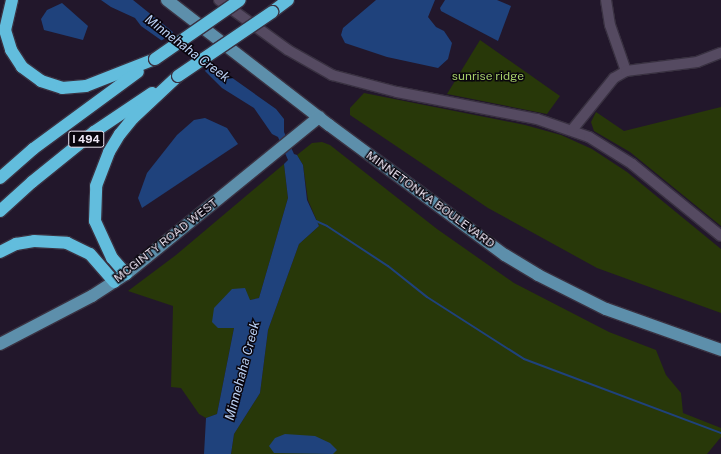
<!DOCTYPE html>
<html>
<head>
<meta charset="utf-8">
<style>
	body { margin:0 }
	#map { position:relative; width:721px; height:454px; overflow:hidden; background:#22172b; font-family:"Public Sans",sans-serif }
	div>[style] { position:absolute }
	.green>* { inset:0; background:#283809 }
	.water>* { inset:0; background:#1f427c }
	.pier>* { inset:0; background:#22172b }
	.stream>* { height:2px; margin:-1px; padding:0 1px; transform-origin:1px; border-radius:1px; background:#1f427c }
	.roads { filter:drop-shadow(1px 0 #393141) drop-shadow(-1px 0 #393141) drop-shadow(0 1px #393141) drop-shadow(0 -1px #393141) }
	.minor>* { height:10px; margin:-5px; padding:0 5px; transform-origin:5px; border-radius:5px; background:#554a61 }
	.major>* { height:12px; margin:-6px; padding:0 6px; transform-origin:6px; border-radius:6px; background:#5d8fab }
	.highway>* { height:12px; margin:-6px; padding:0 6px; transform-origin:6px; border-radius:6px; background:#62bddd }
	.bridges { filter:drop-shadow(1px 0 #393141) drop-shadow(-1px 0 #393141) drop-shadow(0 1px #393141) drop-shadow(0 -1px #393141) }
	.highway-bridge>* { height:12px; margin:-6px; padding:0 6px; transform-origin:6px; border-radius:6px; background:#62bddd }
	span { translate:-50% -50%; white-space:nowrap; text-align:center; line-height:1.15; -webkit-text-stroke:3px #09050d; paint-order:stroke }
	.shield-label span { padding:1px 3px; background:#09050d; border:1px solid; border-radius:3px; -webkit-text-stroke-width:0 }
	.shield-label { font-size:11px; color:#f0e9f7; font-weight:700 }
	.park-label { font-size:12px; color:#a6ce69 }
	.street-label { font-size:12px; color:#f0e9f7 }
	.water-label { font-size:13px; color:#b9cff2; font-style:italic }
</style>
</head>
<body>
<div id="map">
	<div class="green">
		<div style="clip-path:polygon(480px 40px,560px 96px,547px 114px,447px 94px)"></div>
		<div style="clip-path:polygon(364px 93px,525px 125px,561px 135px,592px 149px,627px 172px,721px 249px,721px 313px,597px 268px,488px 208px,350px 115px,350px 108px)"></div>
		<div style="clip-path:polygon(721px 107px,721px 226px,630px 152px,594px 131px,591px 122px,596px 112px,624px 131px)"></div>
		<div style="clip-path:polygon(322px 142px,330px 145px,437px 229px,514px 283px,609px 332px,656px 350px,666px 375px,681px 393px,683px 413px,721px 428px,721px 437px,707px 454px,231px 454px,234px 434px,260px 393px,268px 330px,299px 244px,319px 226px,308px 200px,303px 165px,297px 155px,312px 143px)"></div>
		<div style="clip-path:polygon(284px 164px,288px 198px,259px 298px,250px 300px,234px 328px,217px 414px,206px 418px,199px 414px,181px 388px,171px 387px,173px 306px,128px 291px,176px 255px)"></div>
	</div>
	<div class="water">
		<div style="clip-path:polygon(101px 0,133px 0,214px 65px,276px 109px,284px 119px,284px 132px,294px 154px,297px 155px,303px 165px,307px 200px,319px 226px,299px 244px,268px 330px,260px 393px,234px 434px,231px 454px,204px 454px,206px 418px,217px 414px,234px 328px,218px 328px,212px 322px,214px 308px,232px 289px,245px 288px,250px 300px,259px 298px,288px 198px,284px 164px,288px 160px,278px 137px,272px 134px,254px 108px,222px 88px,205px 71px,141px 26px,135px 18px,111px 7px)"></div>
		<div style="clip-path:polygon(376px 0,435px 0,428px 17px,436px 27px,444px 31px,452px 43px,448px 59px,438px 68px,387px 57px,345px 43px,341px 35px,343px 28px)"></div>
		<div style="clip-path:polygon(445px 0,497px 0,511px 6px,498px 41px,441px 11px,440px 8px)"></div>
		<div style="clip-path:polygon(62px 3px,88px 26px,83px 40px,44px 30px,41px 19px,47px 10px)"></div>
		<div style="clip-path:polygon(205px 118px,227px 128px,238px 144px,142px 208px,138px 198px,147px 173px,177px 135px,194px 120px)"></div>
		<div style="clip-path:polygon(285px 434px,315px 436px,330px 443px,337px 450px,333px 454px,274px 453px,269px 446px,275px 438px)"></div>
	</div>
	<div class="pier">
		<div style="clip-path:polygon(175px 31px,215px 64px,203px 72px,161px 41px)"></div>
	</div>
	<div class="stream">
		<div style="left:316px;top:221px;width:12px;rotate:24deg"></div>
		<div style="left:327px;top:226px;width:73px;rotate:33.3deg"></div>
		<div style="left:388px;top:266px;width:50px;rotate:38.5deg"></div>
		<div style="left:427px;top:297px;width:115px;rotate:32.6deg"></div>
		<div style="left:524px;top:359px;width:210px;rotate:20.6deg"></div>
	</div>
	<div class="roads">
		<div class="minor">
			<div style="left:219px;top:0;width:85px;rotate:35.9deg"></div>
			<div style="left:288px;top:50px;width:51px;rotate:29.6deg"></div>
			<div style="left:332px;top:75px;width:67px;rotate:14.7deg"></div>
			<div style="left:397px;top:92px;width:143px;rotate:10.9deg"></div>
			<div style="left:537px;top:119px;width:55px;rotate:19.1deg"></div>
			<div style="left:589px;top:137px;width:51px;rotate:32.1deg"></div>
			<div style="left:632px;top:164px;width:114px;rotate:39deg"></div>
			<div style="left:606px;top:0;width:25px;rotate:81deg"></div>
			<div style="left:610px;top:25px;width:49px;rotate:70.8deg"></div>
			<div style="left:572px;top:130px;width:67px;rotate:-51.1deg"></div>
			<div style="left:614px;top:78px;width:14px;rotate:-30deg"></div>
			<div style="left:626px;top:71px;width:72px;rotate:-7.2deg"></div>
			<div style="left:697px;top:62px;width:26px;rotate:-21deg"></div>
		</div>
		<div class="major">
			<div style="left:167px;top:0;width:205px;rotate:37.7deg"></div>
			<div style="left:329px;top:125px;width:219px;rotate:36.5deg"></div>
			<div style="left:505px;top:255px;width:39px;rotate:31deg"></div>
			<div style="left:538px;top:275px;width:76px;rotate:26.6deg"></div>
			<div style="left:606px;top:309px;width:122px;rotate:19.6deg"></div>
			<div style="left:0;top:344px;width:104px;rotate:-27.6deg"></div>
			<div style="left:92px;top:296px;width:40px;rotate:-32.9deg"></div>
			<div style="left:126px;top:274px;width:249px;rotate:-39.1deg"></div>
		</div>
		<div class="highway">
			<div style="left:12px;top:0;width:31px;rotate:103deg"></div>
			<div style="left:5px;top:30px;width:21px;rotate:73deg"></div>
			<div style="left:11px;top:50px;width:20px;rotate:57deg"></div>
			<div style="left:22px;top:67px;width:24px;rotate:36deg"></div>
			<div style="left:41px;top:81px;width:22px;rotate:18deg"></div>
			<div style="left:62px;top:88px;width:24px;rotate:-5deg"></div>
			<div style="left:86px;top:86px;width:74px;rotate:-21.4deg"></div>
			<div style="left:272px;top:12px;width:20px;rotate:-37deg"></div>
			<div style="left:0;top:178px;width:44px;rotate:-41.3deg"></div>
			<div style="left:33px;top:149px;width:130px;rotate:-36.3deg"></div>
			<div style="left:0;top:211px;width:43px;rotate:-42.2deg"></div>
			<div style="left:32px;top:182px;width:80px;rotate:-38.9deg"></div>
			<div style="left:94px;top:132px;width:70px;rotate:-33.9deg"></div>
			<div style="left:0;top:252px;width:18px;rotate:-27deg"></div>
			<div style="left:16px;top:244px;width:18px;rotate:-9deg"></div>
			<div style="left:34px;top:241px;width:33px;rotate:3deg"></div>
			<div style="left:67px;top:243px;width:25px;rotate:26deg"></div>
			<div style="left:90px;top:254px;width:37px;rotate:49deg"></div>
			<div style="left:126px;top:274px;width:21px;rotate:-131deg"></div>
			<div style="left:112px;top:258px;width:41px;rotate:-114.7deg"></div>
			<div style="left:95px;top:221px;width:35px;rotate:-88deg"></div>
			<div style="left:96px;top:186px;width:36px;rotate:-69deg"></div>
			<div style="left:109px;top:152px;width:21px;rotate:-59deg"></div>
			<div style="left:120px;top:134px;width:21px;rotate:-51deg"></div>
			<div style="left:133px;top:118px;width:62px;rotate:-43deg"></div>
		</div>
	</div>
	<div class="bridges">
		<div class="highway-bridge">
			<div style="left:155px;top:59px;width:103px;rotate:-34.8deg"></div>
			<div style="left:178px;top:76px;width:114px;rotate:-34.2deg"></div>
		</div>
	</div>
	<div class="shield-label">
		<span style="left:86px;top:139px">I 494</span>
	</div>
	<div class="park-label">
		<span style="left:488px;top:77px">sunrise ridge</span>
	</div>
	<div class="street-label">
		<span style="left:430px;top:200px;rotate:36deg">MINNETONKA BOULEVARD</span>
		<span style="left:166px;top:241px;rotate:-38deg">MCGINTY ROAD WEST</span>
	</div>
	<div class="water-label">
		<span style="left:187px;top:49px;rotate:37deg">Minnehaha Creek</span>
		<span style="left:243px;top:371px;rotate:-75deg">Minnehaha Creek</span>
	</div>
</div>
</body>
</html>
